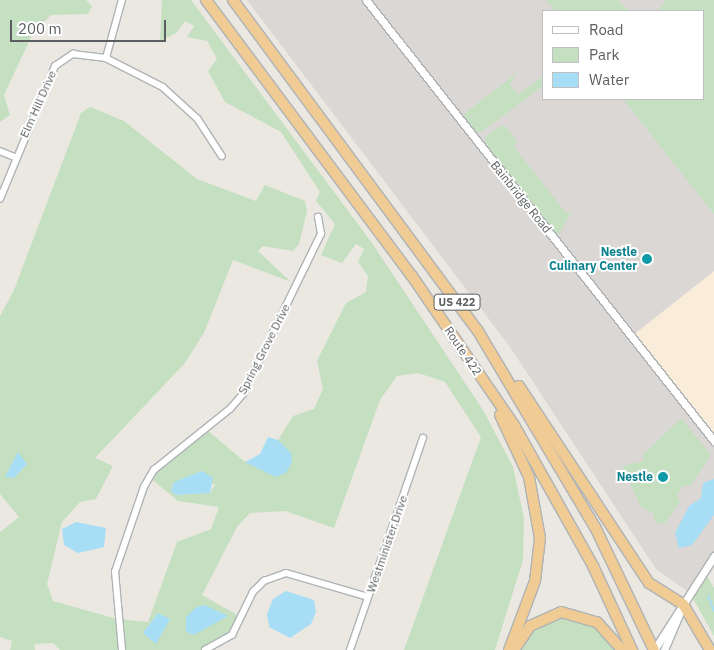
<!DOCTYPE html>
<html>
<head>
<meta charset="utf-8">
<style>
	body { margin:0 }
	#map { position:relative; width:714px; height:650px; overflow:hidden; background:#ebe8e2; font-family:"IBM Plex Sans",sans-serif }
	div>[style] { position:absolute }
	.commercial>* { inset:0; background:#f9edd9 }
	.industrial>* { inset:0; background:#dad7d4 }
	.green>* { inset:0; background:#c5e0c1 }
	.water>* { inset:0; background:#a8def5 }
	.stream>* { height:2px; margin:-1px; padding:0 1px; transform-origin:1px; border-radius:1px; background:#a8def5 }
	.roads { filter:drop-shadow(1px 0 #afb3b6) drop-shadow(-1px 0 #afb3b6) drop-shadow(0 1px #afb3b6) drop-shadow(0 -1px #afb3b6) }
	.minor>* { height:5.5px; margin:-2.75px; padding:0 2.75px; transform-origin:2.75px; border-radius:2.75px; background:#fff }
	.tertiary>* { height:7px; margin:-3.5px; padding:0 3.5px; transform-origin:3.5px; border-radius:3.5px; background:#fff }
	.motorway>* { height:10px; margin:-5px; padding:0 5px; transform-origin:5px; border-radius:5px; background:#f0cb94 }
	.dots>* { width:14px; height:14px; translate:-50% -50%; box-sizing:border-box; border:2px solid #fff; border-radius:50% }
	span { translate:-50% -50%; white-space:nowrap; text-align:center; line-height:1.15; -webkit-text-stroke:4px #fff; paint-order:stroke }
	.shield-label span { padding:1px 4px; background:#fff; border:1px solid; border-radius:4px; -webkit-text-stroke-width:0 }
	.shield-label { font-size:11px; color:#5a5e61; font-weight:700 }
	.street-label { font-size:12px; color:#5a5e61 }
	.culture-label { font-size:12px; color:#0d838f; font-weight:700 }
	.right { translate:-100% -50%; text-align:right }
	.legend { position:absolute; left:542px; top:10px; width:162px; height:90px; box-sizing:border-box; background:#fff; border:1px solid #bdbfc0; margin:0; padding:6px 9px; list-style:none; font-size:15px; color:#5a5e61 }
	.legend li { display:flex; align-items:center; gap:10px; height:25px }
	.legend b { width:25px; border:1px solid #bdbfc0 }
	.scale { position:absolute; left:10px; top:20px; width:156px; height:22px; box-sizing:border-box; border:2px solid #5a5e61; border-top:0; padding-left:6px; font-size:15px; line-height:18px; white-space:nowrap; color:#5a5e61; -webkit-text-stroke:4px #fff; paint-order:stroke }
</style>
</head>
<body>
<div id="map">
	<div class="commercial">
		<div style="clip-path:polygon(714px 271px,714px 441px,632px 336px)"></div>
	</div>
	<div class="industrial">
		<div style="clip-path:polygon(247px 0,549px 0,558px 11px,543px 11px,543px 99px,628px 99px,714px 213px,714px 271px,632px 336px,714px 441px,714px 556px,690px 593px,656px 569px,510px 347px)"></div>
		<div style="clip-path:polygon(617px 0,666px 0,657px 11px,630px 11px)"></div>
	</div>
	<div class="green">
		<div style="clip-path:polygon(0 0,86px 0,92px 6px,88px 14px,51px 15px,33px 33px,4px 95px,10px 115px,0 122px)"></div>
		<div style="clip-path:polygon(evenodd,162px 0,191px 0,372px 243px,483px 410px,513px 467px,524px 518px,523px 560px,495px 650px,404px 650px,481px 437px,445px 382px,418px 373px,397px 376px,380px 400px,334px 528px,285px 511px,250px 513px,237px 527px,202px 595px,241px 617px,232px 635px,205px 650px,60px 650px,53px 643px,34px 644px,35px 650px,10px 650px,12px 641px,0 637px,0 532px,19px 517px,0 494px,0 316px,14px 290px,81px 113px,90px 107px,124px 121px,197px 179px,256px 201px,265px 185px,305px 201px,307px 211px,299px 244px,293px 251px,263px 246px,258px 251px,291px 282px,233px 260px,204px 333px,184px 364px,95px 458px,113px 466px,96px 499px,80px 502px,62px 522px,47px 584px,53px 601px,117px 619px,148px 622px,177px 542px,211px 529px,219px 507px,178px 501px,149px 477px,206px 429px,245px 462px,284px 447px,278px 440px,293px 416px,314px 409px,323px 389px,317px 361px,346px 303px,366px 292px,368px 276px,358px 262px,364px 249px,356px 244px,342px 263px,321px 255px,335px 224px,316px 201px,320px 192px,281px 132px,225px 102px,208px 71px,217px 59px,207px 41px,187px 37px,194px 26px,185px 21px,176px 33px,160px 41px,162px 0,174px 482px,215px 484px,210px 493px,176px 495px,171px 491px,174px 482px)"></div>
		<div style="clip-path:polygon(546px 0,617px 0,630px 11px,555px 11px)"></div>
		<div style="clip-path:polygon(666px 0,714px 0,714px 214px,623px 99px,703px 99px,703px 11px,657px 11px)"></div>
		<div style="clip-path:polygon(517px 73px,510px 84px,518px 95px,543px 76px,543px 86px,481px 132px,474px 132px,463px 117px,465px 113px)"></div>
		<div style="clip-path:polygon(500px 126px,505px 126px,517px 142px,513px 146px,567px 214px,571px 212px,560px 233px,551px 234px,482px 149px,486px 136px)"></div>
		<div style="clip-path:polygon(681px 418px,711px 455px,690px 486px,683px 486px,677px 495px,680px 502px,664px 524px,655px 522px,653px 513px,641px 507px,622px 466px,644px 461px,642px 456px)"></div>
		<div style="clip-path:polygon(704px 571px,714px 588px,714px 636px,690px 593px)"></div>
		<div style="clip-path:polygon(562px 616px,596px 625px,618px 650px,519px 650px,533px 629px)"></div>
	</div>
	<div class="water">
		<div style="clip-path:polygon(268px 437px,278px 440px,291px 453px,292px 462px,286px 473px,275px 477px,245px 462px,260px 454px)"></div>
		<div style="clip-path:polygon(18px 452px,27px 464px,14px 478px,5px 477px)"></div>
		<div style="clip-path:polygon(202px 471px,213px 478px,210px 493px,176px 495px,171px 491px,174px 482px)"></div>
		<div style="clip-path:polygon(714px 479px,714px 515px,692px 545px,679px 548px,675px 533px,689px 506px,701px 498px,703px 483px)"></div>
		<div style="clip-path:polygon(76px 522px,106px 528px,104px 547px,78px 553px,64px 545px,62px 529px)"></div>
		<div style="clip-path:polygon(286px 591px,314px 600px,316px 612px,311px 624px,290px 638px,269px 627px,267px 614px,273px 599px)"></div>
		<div style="clip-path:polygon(205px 605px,228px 616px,194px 635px,186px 632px,186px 617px,196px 607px)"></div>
		<div style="clip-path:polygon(158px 613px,170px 619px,156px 644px,143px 633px)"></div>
	</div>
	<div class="stream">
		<div style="left:708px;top:596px;width:16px;rotate:68deg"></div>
	</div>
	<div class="roads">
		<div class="minor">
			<div style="left:106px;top:58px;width:60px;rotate:-74.6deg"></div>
			<div style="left:0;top:151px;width:16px;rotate:22deg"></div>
			<div style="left:0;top:199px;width:144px;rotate:-67.5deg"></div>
			<div style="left:55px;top:66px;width:22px;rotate:-34deg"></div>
			<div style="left:73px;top:54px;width:33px;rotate:7deg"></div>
			<div style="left:106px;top:58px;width:64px;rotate:27deg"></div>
			<div style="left:163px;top:87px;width:47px;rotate:42.4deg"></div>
			<div style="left:198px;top:119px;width:44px;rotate:57deg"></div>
			<div style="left:122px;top:650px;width:78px;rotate:-95.1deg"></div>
			<div style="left:115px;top:572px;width:90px;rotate:-71.2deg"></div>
			<div style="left:144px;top:487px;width:20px;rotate:-60deg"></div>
			<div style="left:154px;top:470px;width:97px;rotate:-38.8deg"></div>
			<div style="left:230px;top:409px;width:20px;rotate:-49deg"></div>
			<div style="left:243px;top:394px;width:178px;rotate:-64deg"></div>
			<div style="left:321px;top:234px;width:17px;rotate:-100deg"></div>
			<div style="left:205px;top:650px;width:31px;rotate:-29deg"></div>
			<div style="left:232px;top:635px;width:48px;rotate:-64deg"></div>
			<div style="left:253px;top:592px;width:16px;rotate:-45deg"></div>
			<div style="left:264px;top:581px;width:23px;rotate:-20deg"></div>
			<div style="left:286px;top:573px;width:85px;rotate:16.3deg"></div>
			<div style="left:350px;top:650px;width:224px;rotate:-71deg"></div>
		</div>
		<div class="tertiary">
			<div style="left:366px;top:0;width:562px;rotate:51.72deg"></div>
			<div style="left:654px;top:650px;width:112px;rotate:-57.4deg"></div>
			<div style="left:664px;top:650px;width:49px;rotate:-67.1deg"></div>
		</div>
		<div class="motorway">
			<div style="left:206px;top:0;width:344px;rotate:53.3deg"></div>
			<div style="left:412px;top:276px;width:181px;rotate:55.6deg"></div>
			<div style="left:514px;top:425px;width:162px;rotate:60.7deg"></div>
			<div style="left:593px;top:566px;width:93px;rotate:65.1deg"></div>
			<div style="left:233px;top:0;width:412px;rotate:53.5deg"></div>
			<div style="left:478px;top:331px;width:228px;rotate:59.2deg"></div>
			<div style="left:595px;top:527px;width:136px;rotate:64.4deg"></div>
			<div style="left:519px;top:386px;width:236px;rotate:56.6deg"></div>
			<div style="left:649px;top:583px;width:40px;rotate:32deg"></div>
			<div style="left:683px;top:604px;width:53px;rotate:59.6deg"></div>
			<div style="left:500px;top:415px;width:68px;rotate:64.9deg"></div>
			<div style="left:529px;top:477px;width:62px;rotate:79.8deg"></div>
			<div style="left:540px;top:538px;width:43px;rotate:96.6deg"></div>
			<div style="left:535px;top:581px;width:74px;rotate:110.6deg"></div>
			<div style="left:516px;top:647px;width:25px;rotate:-56deg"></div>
			<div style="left:530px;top:626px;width:34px;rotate:-24deg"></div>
			<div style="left:561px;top:612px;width:37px;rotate:16deg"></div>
			<div style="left:597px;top:622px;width:38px;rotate:48deg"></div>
		</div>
	</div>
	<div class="dots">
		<div style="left:647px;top:259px;background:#0f9aa8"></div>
		<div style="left:663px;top:477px;background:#0f9aa8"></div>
	</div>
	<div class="shield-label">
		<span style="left:457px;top:302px">US 422</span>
	</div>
	<div class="street-label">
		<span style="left:38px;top:104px;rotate:-66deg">Elm Hill Drive</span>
		<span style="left:521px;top:197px;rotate:51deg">Bainbridge Road</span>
		<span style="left:264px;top:349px;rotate:-63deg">Spring Grove Drive</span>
		<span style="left:463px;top:351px;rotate:56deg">Route 422</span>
		<span style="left:387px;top:544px;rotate:-71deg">Westminister Drive</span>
	</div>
	<div class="culture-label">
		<span class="right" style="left:637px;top:259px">Nestle<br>Culinary Center</span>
		<span class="right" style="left:653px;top:477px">Nestle</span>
	</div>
	<ul class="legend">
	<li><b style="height:6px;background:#fff"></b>Road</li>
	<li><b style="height:14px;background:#c5e0c1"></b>Park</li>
	<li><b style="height:14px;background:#a8def5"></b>Water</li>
	</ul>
	<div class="scale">200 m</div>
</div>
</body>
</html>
